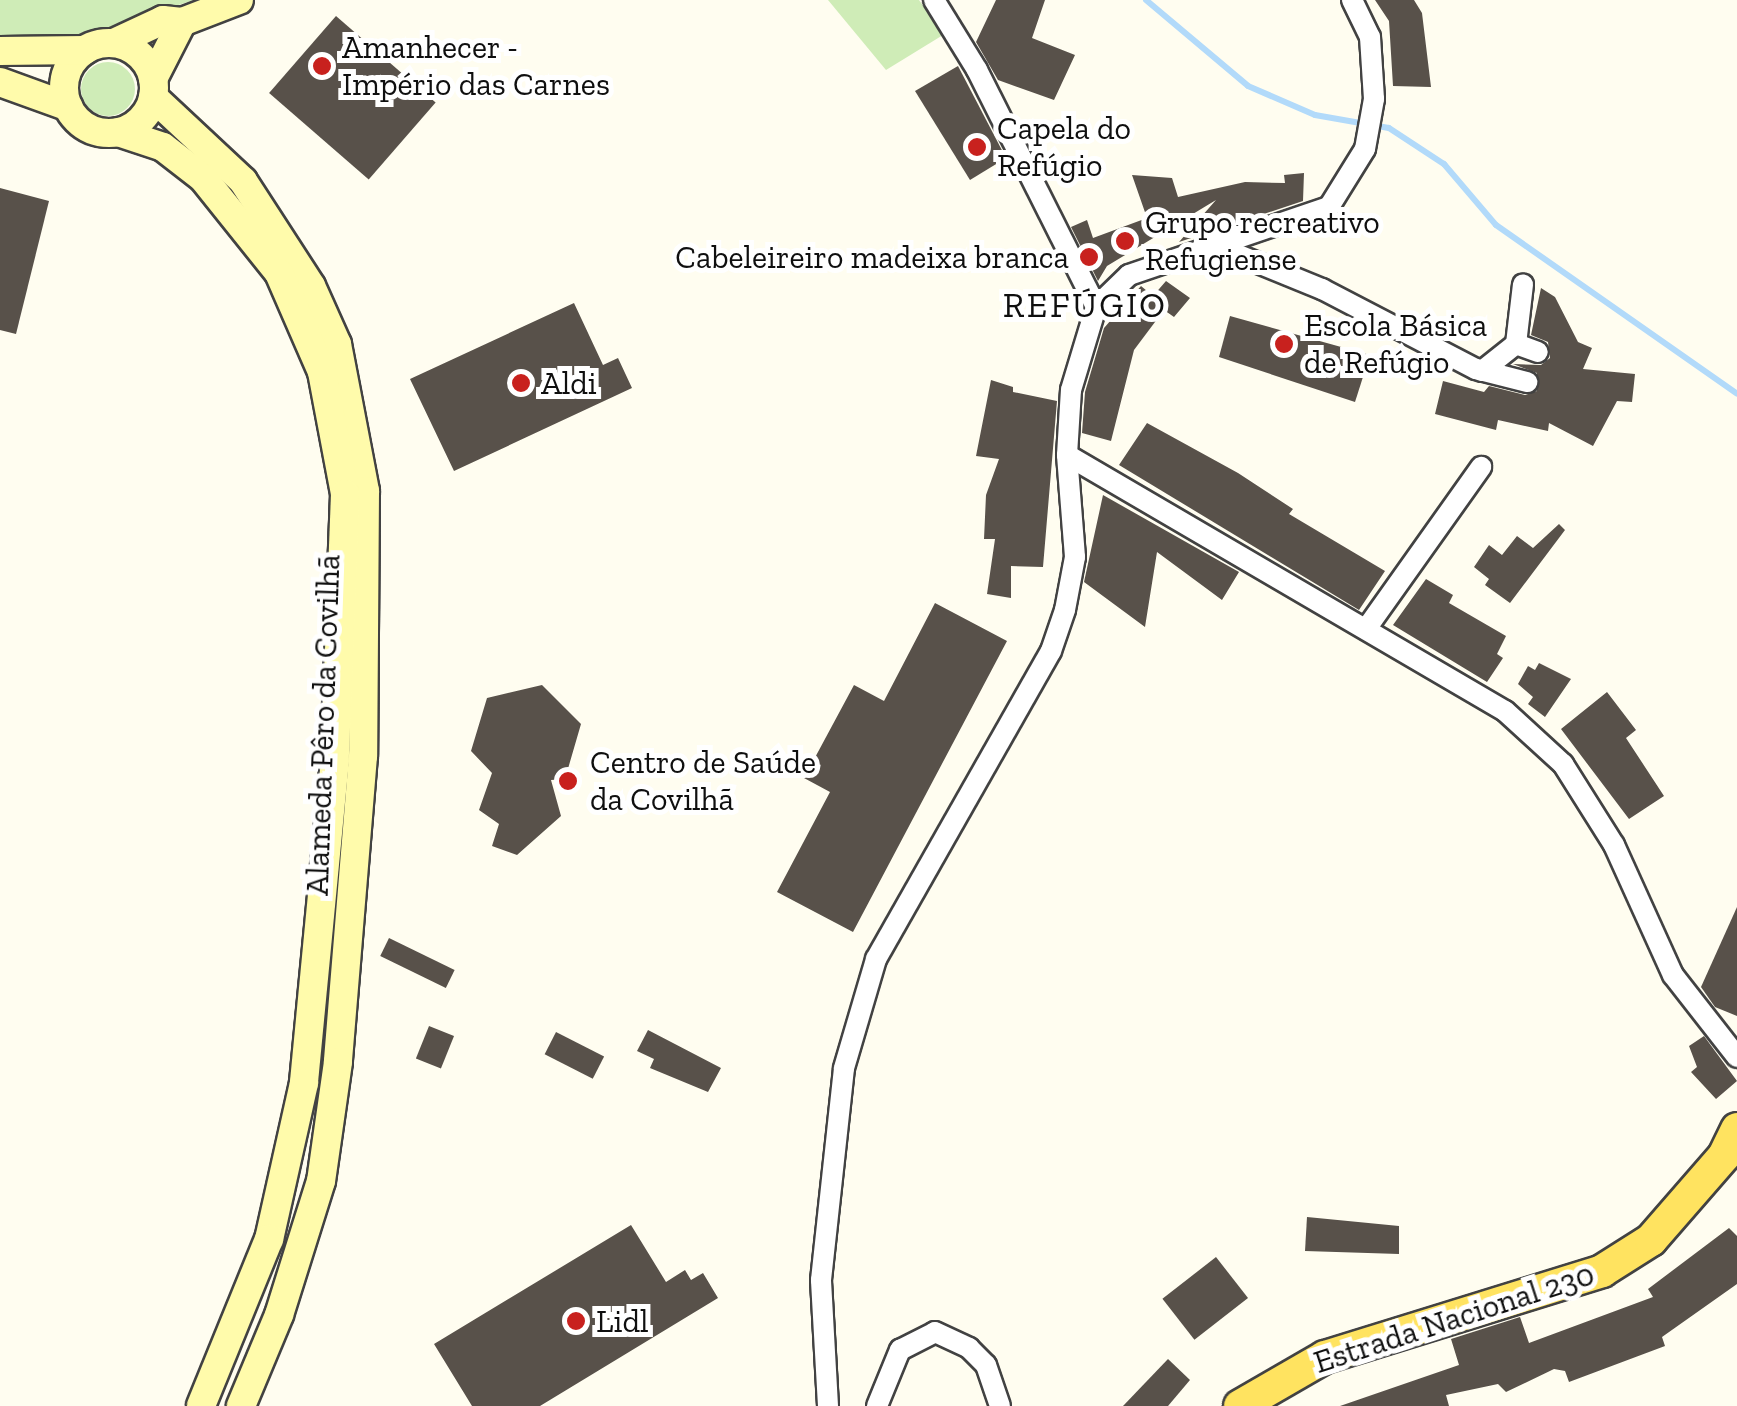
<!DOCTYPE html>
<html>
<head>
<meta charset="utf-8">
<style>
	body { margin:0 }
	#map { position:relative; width:1737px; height:1406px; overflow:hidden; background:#fffdf0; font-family:"Zilla Slab",serif }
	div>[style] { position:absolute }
	.green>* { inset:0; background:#cfecb7 }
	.round { border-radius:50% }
	.stream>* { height:6px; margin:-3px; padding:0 3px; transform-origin:3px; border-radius:3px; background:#b2dafa }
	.building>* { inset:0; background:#58514a; transform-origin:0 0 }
	.roads { filter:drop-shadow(2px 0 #424242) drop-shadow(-2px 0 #424242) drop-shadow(0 2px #424242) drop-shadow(0 -2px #424242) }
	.minor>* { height:20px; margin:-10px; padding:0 10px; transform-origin:10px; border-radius:10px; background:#fff }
	.secondary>* { height:28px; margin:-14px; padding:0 14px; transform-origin:14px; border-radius:14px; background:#fffbab }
	.secondary>.ring { margin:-14px; padding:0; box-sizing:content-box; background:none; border:28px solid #fffbab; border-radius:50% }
	.primary>* { height:32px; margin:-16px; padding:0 16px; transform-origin:16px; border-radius:16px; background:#ffe360 }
	.dots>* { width:28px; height:28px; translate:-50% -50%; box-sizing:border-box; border:5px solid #fff; border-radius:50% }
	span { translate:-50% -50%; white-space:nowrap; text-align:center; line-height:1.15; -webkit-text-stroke:10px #fff; paint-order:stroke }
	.poi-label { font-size:32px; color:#0f0f0f }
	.left { translate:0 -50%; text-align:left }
	.right { translate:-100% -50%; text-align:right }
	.street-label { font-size:32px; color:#0f0f0f }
	.neighbourhood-label { font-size:35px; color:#0f0f0f; letter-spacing:2.5px }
</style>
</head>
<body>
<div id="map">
	<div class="green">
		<div style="clip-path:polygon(0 0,194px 0,63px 42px,0 39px)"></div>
		<div style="clip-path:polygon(828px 0,919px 0,943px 35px,886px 70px)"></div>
		<div class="round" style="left:81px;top:62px;width:54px;height:54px"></div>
	</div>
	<div class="stream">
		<div style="left:1146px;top:0;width:133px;rotate:40.1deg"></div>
		<div style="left:1248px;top:86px;width:73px;rotate:23.4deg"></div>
		<div style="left:1315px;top:115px;width:75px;rotate:10deg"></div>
		<div style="left:1389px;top:128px;width:66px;rotate:33.2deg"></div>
		<div style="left:1444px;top:164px;width:80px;rotate:49.6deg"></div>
		<div style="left:1496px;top:225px;width:294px;rotate:35deg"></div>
	</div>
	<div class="building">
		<div style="clip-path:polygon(996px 0,1045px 0,1032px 38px,1075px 55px,1054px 100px,998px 80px,976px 42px)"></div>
		<div style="clip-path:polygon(1375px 0,1414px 0,1422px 13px,1431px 87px,1393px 86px,1389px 21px)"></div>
		<div style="left:336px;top:16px;width:132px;height:102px;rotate:41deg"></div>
		<div style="clip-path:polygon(958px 66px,1006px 158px,970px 180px,915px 91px)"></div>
		<div style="clip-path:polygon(1304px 173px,1303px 201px,1179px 242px,1216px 200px,1107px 266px,1098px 281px,1071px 227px,1087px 220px,1093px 238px,1147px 218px,1132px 175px,1172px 178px,1178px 197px,1245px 182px,1285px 183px,1284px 175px)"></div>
		<div style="clip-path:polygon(0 188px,49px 201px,16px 334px,0 330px)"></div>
		<div style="clip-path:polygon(1166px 281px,1190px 298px,1174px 317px,1164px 310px,1134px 350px,1111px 441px,1082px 433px,1085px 392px,1104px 328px,1141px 286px,1153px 296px)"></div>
		<div style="clip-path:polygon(1541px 288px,1555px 297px,1578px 342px,1592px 348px,1583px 369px,1635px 374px,1632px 402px,1617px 401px,1593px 446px,1549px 423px,1548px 431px,1498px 420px,1496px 430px,1435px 414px,1443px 381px,1484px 392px,1489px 386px,1525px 395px,1537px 391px,1537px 373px,1513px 364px,1541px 365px,1550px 358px,1548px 342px,1531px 335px)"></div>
		<div style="clip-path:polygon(574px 303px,603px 365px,618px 358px,632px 388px,454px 471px,410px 379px)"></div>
		<div style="clip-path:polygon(1230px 316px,1370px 355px,1355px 402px,1219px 357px)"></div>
		<div style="clip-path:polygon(991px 380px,1013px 387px,1013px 392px,1057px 401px,1043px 567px,1011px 566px,1011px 598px,987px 594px,995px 539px,984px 539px,986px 495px,999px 459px,976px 456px)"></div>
		<div style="clip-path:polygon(1147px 423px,1238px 473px,1293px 509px,1289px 514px,1385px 571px,1359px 610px,1119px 465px)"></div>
		<div style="clip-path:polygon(1103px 495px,1239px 572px,1222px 600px,1157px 552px,1145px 627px,1084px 582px)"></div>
		<div style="clip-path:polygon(1559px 524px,1565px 530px,1510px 603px,1485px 585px,1489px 579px,1474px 567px,1489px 545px,1502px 555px,1517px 536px,1533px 548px)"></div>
		<div style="clip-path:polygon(1426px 579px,1453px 595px,1449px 603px,1506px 636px,1497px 654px,1503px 658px,1487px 682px,1393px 625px)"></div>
		<div style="clip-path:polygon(935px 603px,1007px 641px,853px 932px,777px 892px,830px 792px,804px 778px,854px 685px,884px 701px)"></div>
		<div style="clip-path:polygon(1539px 663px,1571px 679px,1545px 717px,1528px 704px,1533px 697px,1518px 684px,1528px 666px,1535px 670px)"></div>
		<div style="clip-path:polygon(542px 685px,581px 724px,565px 779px,551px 780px,561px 816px,517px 855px,492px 846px,499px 824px,479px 810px,492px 773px,471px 751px,487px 698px)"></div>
		<div style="clip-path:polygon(1607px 692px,1636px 730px,1626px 738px,1664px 796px,1629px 819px,1561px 729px)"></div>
		<div style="clip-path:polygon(1737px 907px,1737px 1016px,1715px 1007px,1701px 987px)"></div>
		<div style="left:389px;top:938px;width:73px;height:20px;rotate:26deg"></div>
		<div style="left:429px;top:1026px;width:27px;height:35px;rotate:22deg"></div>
		<div style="clip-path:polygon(648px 1030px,721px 1068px,708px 1092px,650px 1068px,654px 1059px,637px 1051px)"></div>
		<div style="left:556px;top:1032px;width:54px;height:25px;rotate:27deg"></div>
		<div style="clip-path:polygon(1704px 1036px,1737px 1081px,1716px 1099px,1691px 1072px,1697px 1067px,1689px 1046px)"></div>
		<div style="clip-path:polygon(1307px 1217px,1399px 1226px,1399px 1254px,1305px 1251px)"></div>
		<div style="clip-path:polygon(631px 1225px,666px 1282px,685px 1270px,691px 1280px,703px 1273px,718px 1298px,540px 1406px,472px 1406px,434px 1344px)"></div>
		<div style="clip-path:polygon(1729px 1228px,1737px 1236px,1737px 1284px,1662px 1337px,1665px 1346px,1569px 1382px,1565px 1371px,1554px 1369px,1506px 1392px,1498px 1384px,1446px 1395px,1449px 1406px,1340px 1406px,1459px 1365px,1451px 1339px,1520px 1317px,1529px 1343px,1653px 1297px,1648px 1289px)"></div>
		<div style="left:1216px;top:1257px;width:52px;height:68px;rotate:52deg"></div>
		<div style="clip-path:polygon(1168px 1359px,1190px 1380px,1168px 1406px,1123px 1406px)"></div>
	</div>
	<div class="roads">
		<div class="minor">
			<div style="left:934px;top:0;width:82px;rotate:58.4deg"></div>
			<div style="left:977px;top:70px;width:265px;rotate:63.3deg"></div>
			<div style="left:1214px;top:245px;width:117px;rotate:22.2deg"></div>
			<div style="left:1322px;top:289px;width:174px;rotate:27.5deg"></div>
			<div style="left:1476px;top:369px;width:53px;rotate:14.3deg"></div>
			<div style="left:1516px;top:344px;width:60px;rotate:-83.3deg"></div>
			<div style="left:1482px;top:371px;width:43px;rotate:-38.5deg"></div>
			<div style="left:1516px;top:344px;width:23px;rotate:20deg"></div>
			<div style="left:1067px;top:455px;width:507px;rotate:30.31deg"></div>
			<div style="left:1505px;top:711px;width:79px;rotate:42.4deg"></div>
			<div style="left:1563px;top:764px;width:96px;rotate:57.8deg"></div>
			<div style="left:1614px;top:845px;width:143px;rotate:65.6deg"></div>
			<div style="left:1673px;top:975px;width:104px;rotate:52deg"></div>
			<div style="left:1366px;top:629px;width:199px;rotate:-54.6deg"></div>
			<div style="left:828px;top:1406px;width:126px;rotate:-93.2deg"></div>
			<div style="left:821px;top:1280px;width:213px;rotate:-83.8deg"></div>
			<div style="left:844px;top:1068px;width:114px;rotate:-73.6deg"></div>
			<div style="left:876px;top:959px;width:354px;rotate:-60.4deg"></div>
			<div style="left:1051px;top:651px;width:43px;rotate:-71.1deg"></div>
			<div style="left:1065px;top:610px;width:54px;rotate:-79.3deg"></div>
			<div style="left:1075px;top:557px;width:102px;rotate:-94.5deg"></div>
			<div style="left:1067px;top:455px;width:65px;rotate:-86.5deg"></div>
			<div style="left:1071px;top:390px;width:87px;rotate:-73.2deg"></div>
			<div style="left:1096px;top:307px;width:46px;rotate:-44.1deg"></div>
			<div style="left:1129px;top:275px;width:211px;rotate:-18.8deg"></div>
			<div style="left:1329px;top:207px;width:68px;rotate:-58.2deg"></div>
			<div style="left:1365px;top:149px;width:51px;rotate:-79.8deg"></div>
			<div style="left:1374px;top:99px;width:62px;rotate:-93.7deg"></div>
			<div style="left:1370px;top:37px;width:41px;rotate:-115.9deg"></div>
			<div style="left:877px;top:1406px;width:61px;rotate:-67.7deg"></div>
			<div style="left:900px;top:1350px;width:39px;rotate:-27deg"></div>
			<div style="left:935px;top:1332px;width:38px;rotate:25deg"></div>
			<div style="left:969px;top:1348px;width:24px;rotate:45deg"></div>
			<div style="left:986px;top:1365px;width:43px;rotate:71.1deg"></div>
		</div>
		<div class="secondary">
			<div style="left:114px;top:43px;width:54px;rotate:-25.1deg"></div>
			<div style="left:163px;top:20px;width:19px;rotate:6deg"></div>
			<div style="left:182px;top:22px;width:61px;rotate:-21.1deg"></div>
			<div class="ring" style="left:64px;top:43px;width:62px;height:62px"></div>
			<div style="left:0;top:51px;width:85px;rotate:-0.7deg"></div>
			<div style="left:153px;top:79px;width:64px;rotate:-63deg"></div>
			<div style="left:0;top:82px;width:73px;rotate:19.9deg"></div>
			<div style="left:153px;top:97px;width:123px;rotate:43deg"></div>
			<div style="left:243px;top:181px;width:125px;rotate:57.1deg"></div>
			<div style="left:311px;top:286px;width:64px;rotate:65.9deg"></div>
			<div style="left:337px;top:344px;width:150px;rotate:79.2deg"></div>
			<div style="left:365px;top:491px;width:265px;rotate:90.4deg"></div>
			<div style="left:363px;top:756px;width:307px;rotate:94.7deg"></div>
			<div style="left:338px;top:1062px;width:120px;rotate:98.1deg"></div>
			<div style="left:321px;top:1181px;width:140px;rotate:107.4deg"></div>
			<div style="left:279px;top:1315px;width:99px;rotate:112.7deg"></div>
			<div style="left:118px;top:132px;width:47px;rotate:18.4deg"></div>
			<div style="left:163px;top:147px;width:51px;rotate:37.8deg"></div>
			<div style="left:203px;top:178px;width:122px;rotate:51.3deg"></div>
			<div style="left:279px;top:273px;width:108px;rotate:66.5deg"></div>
			<div style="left:322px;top:372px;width:124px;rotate:79.3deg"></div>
			<div style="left:345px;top:494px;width:266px;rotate:92.2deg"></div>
			<div style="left:335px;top:760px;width:324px;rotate:95.5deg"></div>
			<div style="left:304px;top:1083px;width:160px;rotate:102.6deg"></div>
			<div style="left:269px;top:1239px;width:180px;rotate:112.2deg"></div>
		</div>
		<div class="primary">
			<div style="left:1240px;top:1406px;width:98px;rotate:-30deg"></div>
			<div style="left:1325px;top:1357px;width:290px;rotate:-17.2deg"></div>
			<div style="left:1602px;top:1271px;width:58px;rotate:-32.3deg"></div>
			<div style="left:1651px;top:1240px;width:111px;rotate:-49deg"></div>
			<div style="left:1724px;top:1156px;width:30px;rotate:-64deg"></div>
		</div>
	</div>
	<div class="dots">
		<div style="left:322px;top:66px;background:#c8211e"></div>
		<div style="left:977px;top:147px;background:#c8211e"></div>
		<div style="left:1125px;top:241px;background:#c8211e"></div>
		<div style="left:1089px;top:257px;background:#c8211e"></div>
		<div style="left:1284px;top:344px;background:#c8211e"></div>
		<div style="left:521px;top:383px;background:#c8211e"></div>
		<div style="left:568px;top:781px;background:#c8211e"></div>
		<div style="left:576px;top:1321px;background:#c8211e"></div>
	</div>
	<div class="poi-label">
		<span class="left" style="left:342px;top:66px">Amanhecer -<br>Império das Carnes</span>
		<span class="left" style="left:997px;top:147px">Capela do<br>Refúgio</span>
		<span class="left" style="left:1145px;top:241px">Grupo recreativo<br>Refugiense</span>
		<span class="right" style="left:1069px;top:257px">Cabeleireiro madeixa branca</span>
		<span class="left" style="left:1304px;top:344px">Escola Básica<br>de Refúgio</span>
		<span class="left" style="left:541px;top:383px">Aldi</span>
		<span class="left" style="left:590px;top:781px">Centro de Saúde<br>da Covilhã</span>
		<span class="left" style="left:596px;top:1321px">Lidl</span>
	</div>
	<div class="street-label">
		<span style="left:323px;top:725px;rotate:-88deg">Alameda Pêro da Covilhã</span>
		<span style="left:1454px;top:1318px;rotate:-18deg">Estrada Nacional 230</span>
	</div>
	<div class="neighbourhood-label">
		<span style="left:1085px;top:305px">REFÚGIO</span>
	</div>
</div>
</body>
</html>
